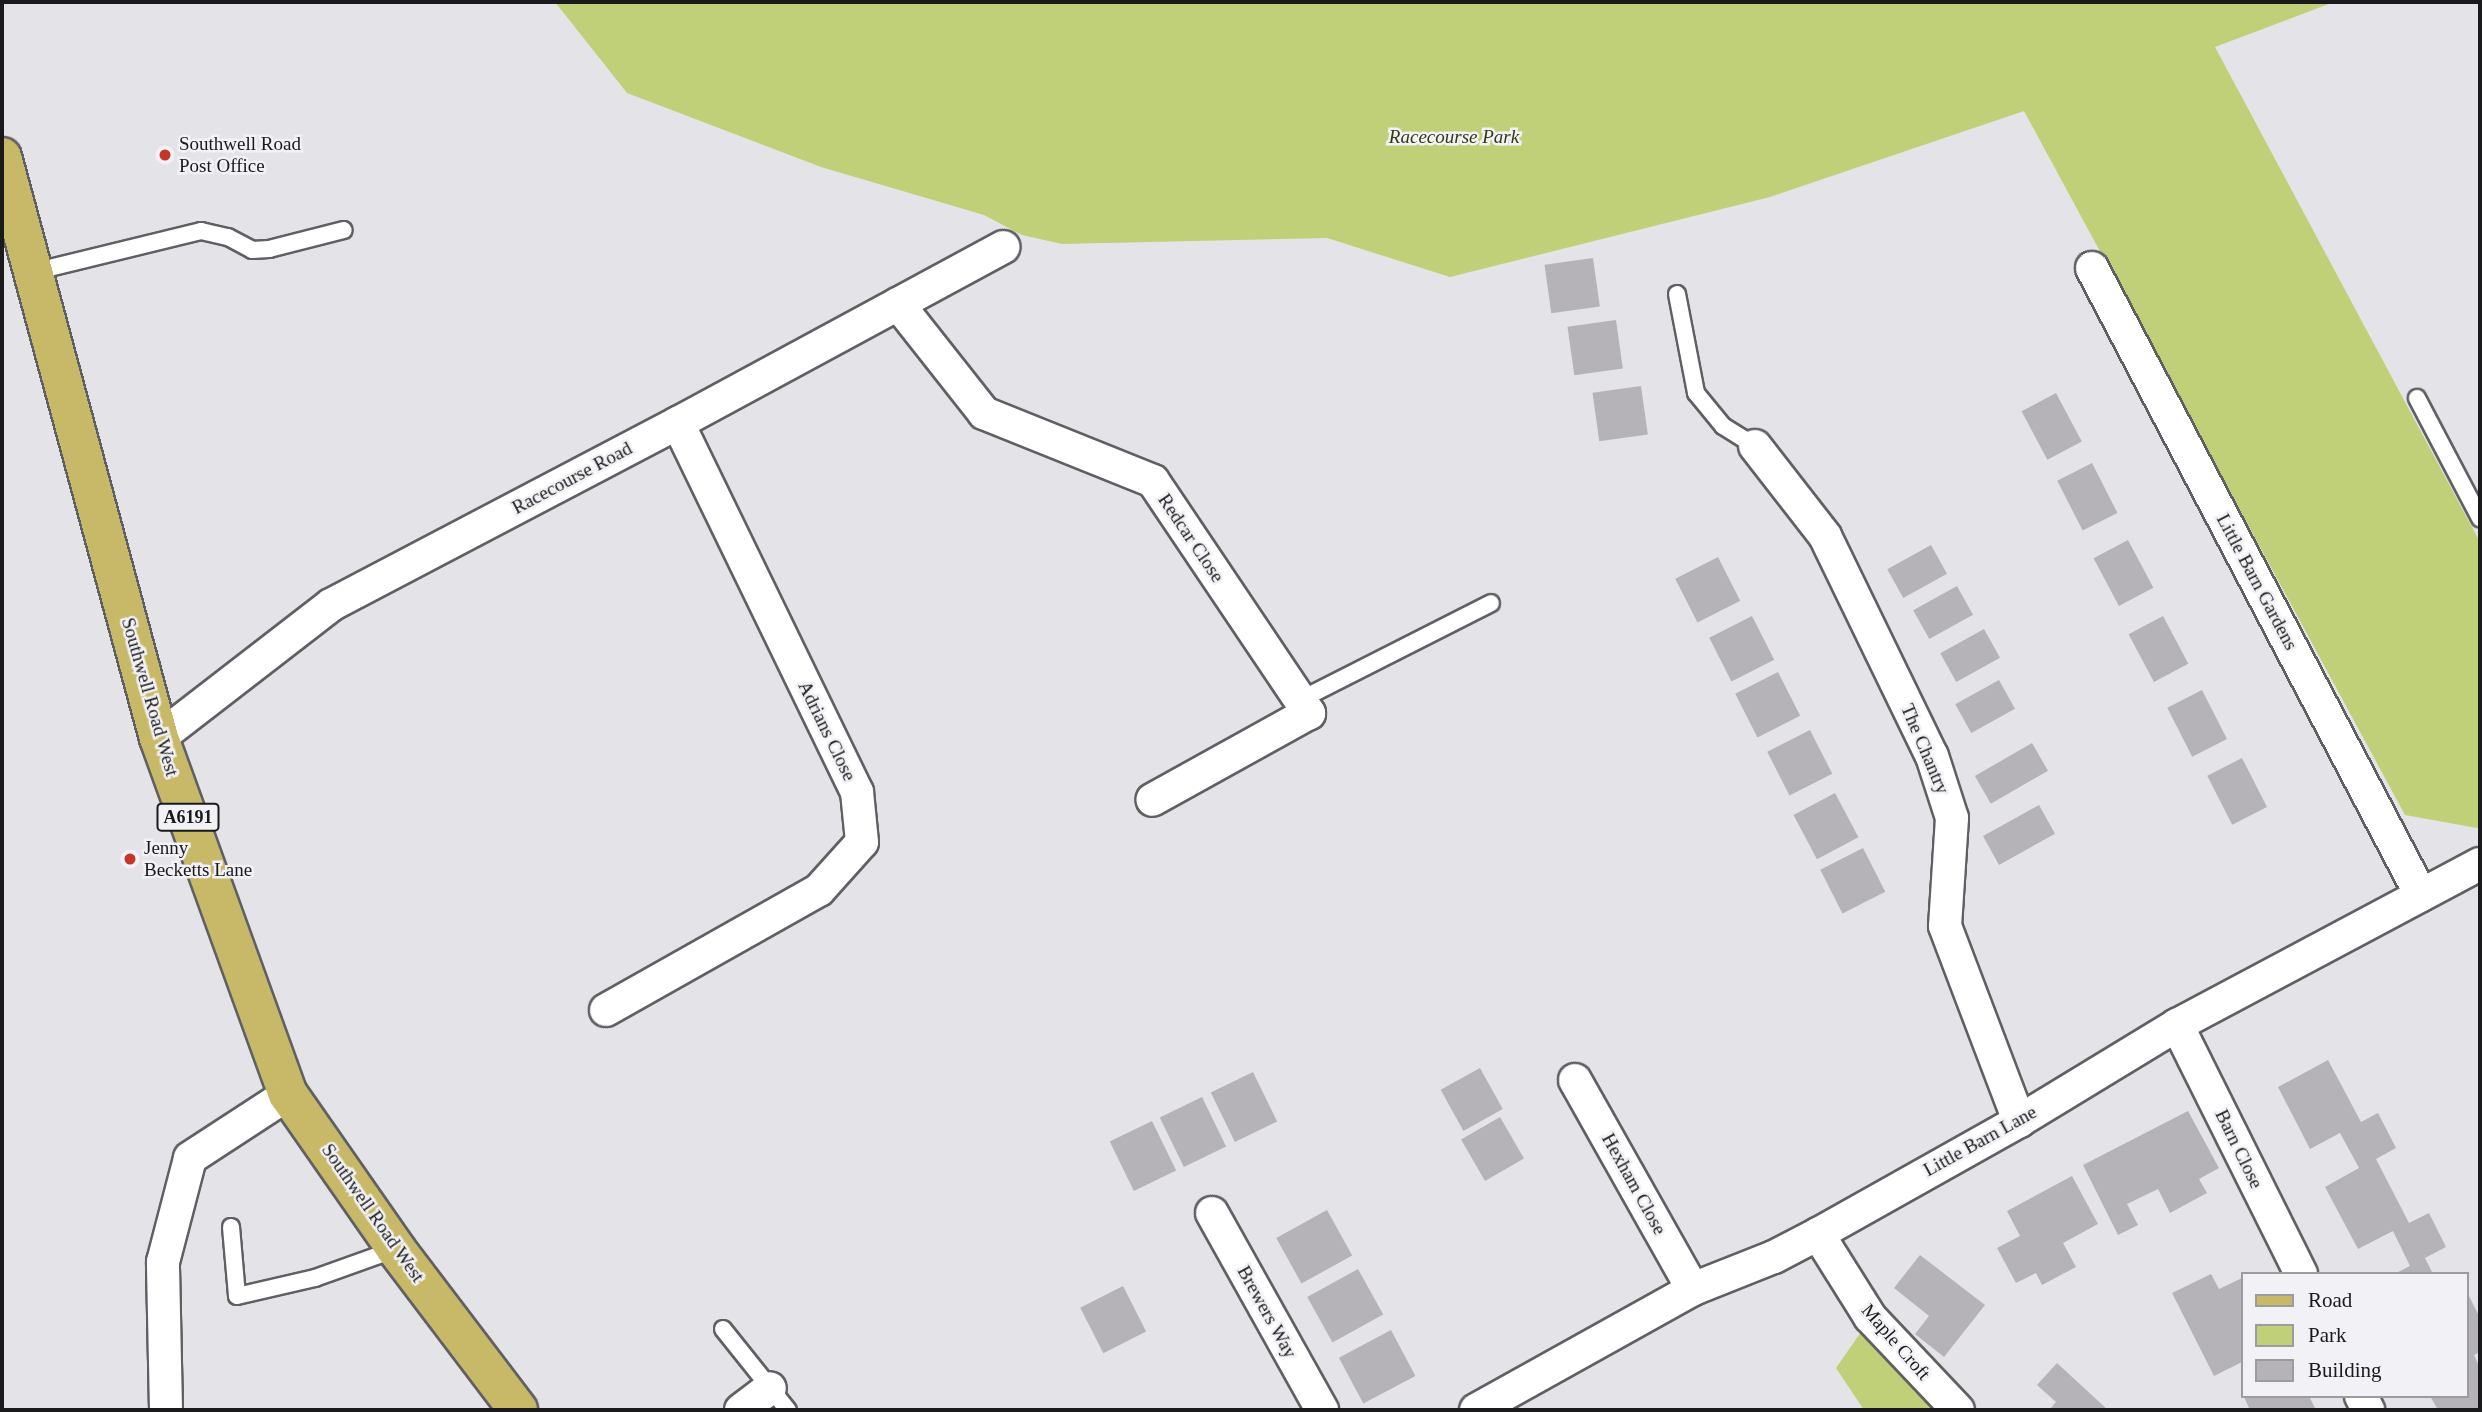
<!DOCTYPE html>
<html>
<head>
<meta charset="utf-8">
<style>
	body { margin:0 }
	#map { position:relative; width:2482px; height:1412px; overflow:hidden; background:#e4e4e8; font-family:Georgia,serif }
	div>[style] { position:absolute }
	.green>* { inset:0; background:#bfd079 }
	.building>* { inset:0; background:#b5b3b7; transform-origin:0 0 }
	.roads { filter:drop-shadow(2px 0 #605f63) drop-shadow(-2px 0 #605f63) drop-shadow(0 2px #605f63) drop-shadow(0 -2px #605f63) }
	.service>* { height:16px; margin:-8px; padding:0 8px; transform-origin:8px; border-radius:8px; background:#fff }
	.minor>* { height:32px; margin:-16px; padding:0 16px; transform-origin:16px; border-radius:16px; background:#fff }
	.primary>* { height:38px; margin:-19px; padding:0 19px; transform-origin:19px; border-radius:19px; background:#c7b968 }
	.dots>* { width:19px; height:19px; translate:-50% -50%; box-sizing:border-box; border:4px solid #f2f1f5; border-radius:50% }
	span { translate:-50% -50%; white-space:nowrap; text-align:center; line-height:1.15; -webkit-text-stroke:5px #f2f1f5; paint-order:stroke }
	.shield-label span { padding:2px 5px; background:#f2f1f5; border:2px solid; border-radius:5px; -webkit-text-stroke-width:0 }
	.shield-label { font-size:18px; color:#1a191b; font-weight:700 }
	.park-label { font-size:19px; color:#333a11; font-style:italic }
	.poi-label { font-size:19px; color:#1a191b }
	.left { translate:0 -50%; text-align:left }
	.street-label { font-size:19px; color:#1a191b }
	.frame { position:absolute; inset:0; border:4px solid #1a191b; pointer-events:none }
	.legend { position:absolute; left:2241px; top:1272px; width:228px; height:126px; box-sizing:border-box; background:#f2f1f5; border:2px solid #9c9b9e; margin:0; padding:9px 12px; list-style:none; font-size:21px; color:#1a191b }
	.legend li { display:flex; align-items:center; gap:14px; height:35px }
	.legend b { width:35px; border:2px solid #9c9b9e }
</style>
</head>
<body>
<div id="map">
	<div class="green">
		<div style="clip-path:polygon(555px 2px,2334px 2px,2215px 47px,2480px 542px,2480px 826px,2477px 828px,2405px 815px,2024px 111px,1770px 197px,1450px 277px,1327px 238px,1062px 244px,1022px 235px,984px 215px,821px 167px,627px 93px)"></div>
		<div style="clip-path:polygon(1861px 1332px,1889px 1355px,1943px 1410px,1864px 1410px,1836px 1368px)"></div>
	</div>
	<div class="building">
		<div style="left:1593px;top:258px;width:49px;height:49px;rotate:82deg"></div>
		<div style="left:1616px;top:320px;width:49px;height:49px;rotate:82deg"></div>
		<div style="left:1641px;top:386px;width:49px;height:49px;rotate:82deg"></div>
		<div style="left:2056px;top:393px;width:55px;height:39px;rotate:62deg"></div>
		<div style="left:2092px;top:463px;width:56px;height:39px;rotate:63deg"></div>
		<div style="left:2128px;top:540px;width:54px;height:39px;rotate:62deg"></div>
		<div style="left:1931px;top:545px;width:33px;height:50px;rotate:61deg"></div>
		<div style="left:1718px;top:557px;width:49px;height:48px;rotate:63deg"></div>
		<div style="left:1957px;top:586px;width:33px;height:50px;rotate:61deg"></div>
		<div style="left:1752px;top:616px;width:49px;height:48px;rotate:63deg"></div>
		<div style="left:2163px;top:616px;width:54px;height:39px;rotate:62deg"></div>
		<div style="left:1984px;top:629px;width:33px;height:50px;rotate:61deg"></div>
		<div style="left:1778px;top:672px;width:49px;height:48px;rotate:63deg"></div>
		<div style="left:1999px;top:680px;width:33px;height:50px;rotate:61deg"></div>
		<div style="left:2202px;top:690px;width:55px;height:39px;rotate:63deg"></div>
		<div style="left:1810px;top:730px;width:49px;height:48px;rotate:63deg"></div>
		<div style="left:2032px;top:743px;width:32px;height:66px;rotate:60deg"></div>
		<div style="left:2242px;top:758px;width:55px;height:39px;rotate:63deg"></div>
		<div style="left:1835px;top:793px;width:50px;height:47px;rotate:62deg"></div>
		<div style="left:2039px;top:805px;width:33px;height:64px;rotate:61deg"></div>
		<div style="left:1863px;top:848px;width:49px;height:48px;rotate:63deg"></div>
		<div style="clip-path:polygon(2328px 1060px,2361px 1122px,2378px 1113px,2396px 1148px,2376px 1159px,2409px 1223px,2429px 1213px,2446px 1247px,2425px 1258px,2433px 1274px,2394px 1274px,2410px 1266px,2393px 1231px,2358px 1249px,2325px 1187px,2359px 1168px,2340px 1133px,2310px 1149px,2278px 1087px)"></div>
		<div style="left:1480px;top:1068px;width:47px;height:45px;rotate:61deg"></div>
		<div style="left:1253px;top:1072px;width:55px;height:47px;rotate:64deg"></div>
		<div style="left:1202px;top:1097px;width:55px;height:47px;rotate:64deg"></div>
		<div style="clip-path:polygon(2188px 1111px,2219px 1168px,2199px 1179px,2207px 1193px,2170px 1213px,2158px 1189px,2127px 1204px,2138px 1225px,2118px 1235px,2083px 1165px)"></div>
		<div style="left:1500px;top:1117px;width:48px;height:45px;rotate:60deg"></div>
		<div style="left:1152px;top:1121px;width:55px;height:47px;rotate:64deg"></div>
		<div style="clip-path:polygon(2072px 1176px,2098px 1224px,2063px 1243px,2076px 1267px,2042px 1285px,2036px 1273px,2016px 1283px,1997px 1248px,2020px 1236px,2007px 1211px)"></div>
		<div style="left:1327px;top:1210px;width:52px;height:58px;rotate:61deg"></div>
		<div style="clip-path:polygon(1920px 1255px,1985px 1305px,1944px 1357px,1915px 1334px,1929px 1316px,1894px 1288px)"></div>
		<div style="left:1358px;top:1269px;width:52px;height:58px;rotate:61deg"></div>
		<div style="clip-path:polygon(2211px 1274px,2219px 1289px,2242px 1278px,2242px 1362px,2214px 1376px,2172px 1293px)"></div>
		<div style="left:1123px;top:1286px;width:51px;height:48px;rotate:63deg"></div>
		<div style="clip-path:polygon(2466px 1290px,2480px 1318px,2480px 1352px,2474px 1355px,2480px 1368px,2480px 1410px,2438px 1410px,2430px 1396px,2466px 1396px)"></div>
		<div style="left:1391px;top:1330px;width:52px;height:59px;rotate:62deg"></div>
		<div style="clip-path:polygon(2057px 1363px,2108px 1410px,2049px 1410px,2056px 1402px,2037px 1385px)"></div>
		<div style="clip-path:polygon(2246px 1396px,2309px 1396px,2316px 1410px,2250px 1410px,2244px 1397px)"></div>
	</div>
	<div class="roads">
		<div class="service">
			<div style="left:33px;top:272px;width:173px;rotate:-13.7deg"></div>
			<div style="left:201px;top:231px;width:28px;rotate:13deg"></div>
			<div style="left:228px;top:237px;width:27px;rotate:28deg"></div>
			<div style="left:252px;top:250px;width:17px;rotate:-3deg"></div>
			<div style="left:269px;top:249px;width:77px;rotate:-14.2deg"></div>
			<div style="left:1677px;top:294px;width:101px;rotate:79.1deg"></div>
			<div style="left:1696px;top:393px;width:43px;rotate:50.7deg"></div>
			<div style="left:1723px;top:426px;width:38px;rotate:32deg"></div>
			<div style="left:2417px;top:398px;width:136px;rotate:62.3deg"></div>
			<div style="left:1300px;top:700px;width:214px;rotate:-26.9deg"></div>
			<div style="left:231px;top:1227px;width:69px;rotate:85deg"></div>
			<div style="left:237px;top:1296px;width:80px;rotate:-13deg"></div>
			<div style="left:315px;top:1278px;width:86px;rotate:-19.7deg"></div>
			<div style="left:723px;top:1329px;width:104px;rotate:51.3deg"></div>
		</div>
		<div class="minor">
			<div style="left:2092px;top:268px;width:708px;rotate:62.31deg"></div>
			<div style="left:898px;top:304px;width:139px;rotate:51.7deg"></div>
			<div style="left:984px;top:413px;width:182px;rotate:21.9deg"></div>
			<div style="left:1153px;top:481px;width:280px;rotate:56.1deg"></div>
			<div style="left:1309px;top:713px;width:179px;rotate:151deg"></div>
			<div style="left:1755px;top:446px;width:114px;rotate:52.1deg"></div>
			<div style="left:1825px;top:536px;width:245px;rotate:64.1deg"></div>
			<div style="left:1932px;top:756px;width:65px;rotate:72.1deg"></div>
			<div style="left:1952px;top:818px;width:108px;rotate:93.7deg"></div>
			<div style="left:1945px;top:926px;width:209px;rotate:69.2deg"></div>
			<div style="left:159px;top:738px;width:217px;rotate:-37.7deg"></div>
			<div style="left:331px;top:605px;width:392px;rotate:-27.7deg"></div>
			<div style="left:678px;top:423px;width:370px;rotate:-28.4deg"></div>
			<div style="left:606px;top:1010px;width:244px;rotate:-29.4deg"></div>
			<div style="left:819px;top:890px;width:64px;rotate:-48.1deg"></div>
			<div style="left:862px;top:842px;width:50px;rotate:-95.7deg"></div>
			<div style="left:857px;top:792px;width:410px;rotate:-115.9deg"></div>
			<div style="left:2177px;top:1025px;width:278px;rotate:63.5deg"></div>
			<div style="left:1575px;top:1080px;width:240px;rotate:60.6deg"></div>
			<div style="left:1212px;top:1213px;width:226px;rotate:60.8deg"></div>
			<div style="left:1818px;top:1234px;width:98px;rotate:57.9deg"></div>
			<div style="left:1870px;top:1317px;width:128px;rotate:46.6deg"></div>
			<div style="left:2361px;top:1396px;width:16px;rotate:63deg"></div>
			<div style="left:166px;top:1410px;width:148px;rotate:-91.2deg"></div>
			<div style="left:163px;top:1262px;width:107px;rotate:-75.4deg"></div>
			<div style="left:190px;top:1158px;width:117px;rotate:-33.1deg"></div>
			<div style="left:741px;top:1410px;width:36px;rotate:-37deg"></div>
			<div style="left:1476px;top:1410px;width:248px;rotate:-29.1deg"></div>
			<div style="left:1693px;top:1289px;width:87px;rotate:-21.6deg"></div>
			<div style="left:1774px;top:1257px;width:50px;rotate:-27.6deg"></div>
			<div style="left:1818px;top:1234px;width:231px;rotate:-29.3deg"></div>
			<div style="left:2019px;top:1121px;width:185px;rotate:-31.3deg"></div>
			<div style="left:2177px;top:1025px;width:343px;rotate:-28deg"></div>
		</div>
		<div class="primary">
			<div style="left:2px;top:157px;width:602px;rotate:74.88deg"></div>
			<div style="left:159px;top:738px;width:379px;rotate:70.1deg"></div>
			<div style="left:288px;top:1094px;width:189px;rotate:55.1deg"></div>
			<div style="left:396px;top:1249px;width:202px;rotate:52.8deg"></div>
		</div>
	</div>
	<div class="dots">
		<div style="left:165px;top:155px;background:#c33628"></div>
		<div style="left:130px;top:859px;background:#c33628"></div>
	</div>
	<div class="shield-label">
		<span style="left:188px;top:817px">A6191</span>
	</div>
	<div class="park-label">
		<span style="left:1454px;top:137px">Racecourse Park</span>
	</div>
	<div class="poi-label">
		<span class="left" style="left:179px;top:155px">Southwell Road<br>Post Office</span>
		<span class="left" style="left:144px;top:859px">Jenny<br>Becketts Lane</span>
	</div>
	<div class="street-label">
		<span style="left:572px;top:478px;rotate:-28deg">Racecourse Road</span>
		<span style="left:1191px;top:538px;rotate:56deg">Redcar Close</span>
		<span style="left:2257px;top:582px;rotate:62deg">Little Barn Gardens</span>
		<span style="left:150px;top:697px;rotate:74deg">Southwell Road West</span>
		<span style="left:827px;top:731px;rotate:64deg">Adrians Close</span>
		<span style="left:1925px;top:749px;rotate:67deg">The Chantry</span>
		<span style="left:1980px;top:1141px;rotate:-29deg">Little Barn Lane</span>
		<span style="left:2239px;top:1149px;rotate:64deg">Barn Close</span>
		<span style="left:1634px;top:1184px;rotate:61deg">Hexham Close</span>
		<span style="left:373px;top:1213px;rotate:55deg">Southwell Road West</span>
		<span style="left:1267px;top:1312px;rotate:61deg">Brewers Way</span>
		<span style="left:1896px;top:1342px;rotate:49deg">Maple Croft</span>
	</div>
	<div class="frame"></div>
	<ul class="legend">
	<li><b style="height:9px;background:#c7b968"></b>Road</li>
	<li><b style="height:19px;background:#bfd079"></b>Park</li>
	<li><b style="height:19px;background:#b5b3b7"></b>Building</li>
	</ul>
</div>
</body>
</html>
